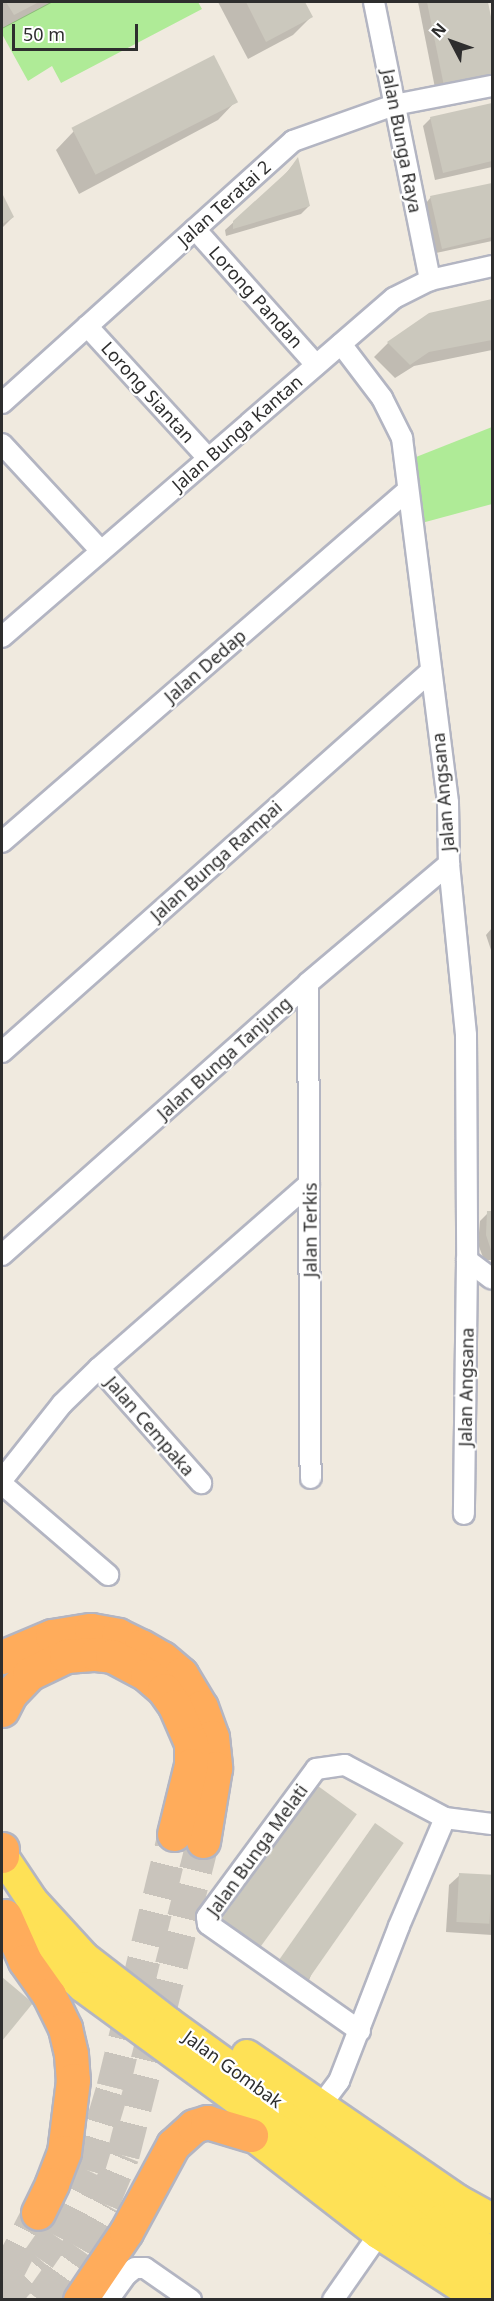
<!DOCTYPE html>
<html>
<head>
<meta charset="utf-8">
<style>
	body { margin:0 }
	#map { position:relative; width:494px; height:2301px; overflow:hidden; background:#f0eadf; font-family:"Noto Sans",sans-serif }
	div>[style] { position:absolute }
	.green>* { inset:0; background:#afeb97 }
	.shadow>* { inset:0; background:#0003 }
	.building>* { inset:0; background:#cbc8bd; transform-origin:0 0 }
	.highway-tunnel>* { height:33px; margin-top:-16.5px; transform-origin:0; background:repeating-linear-gradient(90deg,#c9c4bc 0 33px,transparent 0 49px) }
	.roads { filter:drop-shadow(2px 0 #b3b5c2) drop-shadow(-2px 0 #b3b5c2) drop-shadow(0 2px #b3b5c2) drop-shadow(0 -2px #b3b5c2) }
	.street>* { height:20px; margin:-10px; padding:0 10px; transform-origin:10px; border-radius:10px; background:#fff }
	.primary>* { height:30px; margin:-15px; padding:0 15px; transform-origin:15px; border-radius:15px; background:#fee156 }
	.highway>* { height:33px; margin:-16.5px; padding:0 16.5px; transform-origin:16.5px; border-radius:16.5px; background:#ffac5b }
	span { translate:-50% -50%; white-space:nowrap; text-align:center; line-height:1.15; -webkit-text-stroke:4.5px #fff; paint-order:stroke }
	.street-label { font-size:18px; color:#2e2e2e }
	.frame { position:absolute; inset:0; border:3px solid #2e2e2e; pointer-events:none }
	.north { position:absolute; left:422px; top:12px; width:60px; height:60px; -webkit-text-stroke:4px #fff; paint-order:stroke; rotate:311deg; font-size:16px; font-weight:700; line-height:24px; text-align:center; color:#2e2e2e }
	.north::after { content:''; display:block; margin:auto; width:21px; height:27px; background:#2e2e2e; clip-path:polygon(50% 0,100% 100%,50% 72%,0 100%) }
	.scale { position:absolute; left:12px; top:24px; width:126px; height:27px; box-sizing:border-box; border:3px solid #2e2e2e; border-top:0; padding-left:8px; font-size:18px; line-height:21px; white-space:nowrap; color:#2e2e2e; -webkit-text-stroke:4px #fff; paint-order:stroke }
</style>
</head>
<body>
<div id="map">
	<div class="green">
		<div style="clip-path:polygon(51px 2px,198px 2px,202px 9px,61px 83px,52px 66px,28px 81px,2px 34px,2px 28px)"></div>
		<div style="clip-path:polygon(492px 427px,492px 504px,418px 524px,411px 459px)"></div>
	</div>
	<div class="shadow">
		<div style="clip-path:polygon(2px 2px,53px 2px,2px 29px)"></div>
		<div style="clip-path:polygon(218px 2px,303px 2px,311px 17px,293px 35px,248px 59px)"></div>
		<div style="clip-path:polygon(418px 2px,487px 2px,492px 30px,492px 82px,436px 93px)"></div>
		<div style="clip-path:polygon(236px 101px,218px 120px,79px 194px,56px 150px,74px 131px)"></div>
		<div style="clip-path:polygon(492px 104px,492px 167px,435px 180px,423px 126px,431px 118px)"></div>
		<div style="clip-path:polygon(297px 160px,309px 206px,301px 214px,226px 236px,225px 230px,282px 178px)"></div>
		<div style="clip-path:polygon(492px 184px,492px 241px,436px 253px,426px 203px,431px 197px)"></div>
		<div style="clip-path:polygon(2px 196px,13px 217px,2px 228px)"></div>
		<div style="clip-path:polygon(492px 300px,492px 350px,414px 366px,395px 378px,374px 357px,388px 343px,429px 314px)"></div>
		<div style="clip-path:polygon(492px 928px,492px 953px,486px 935px)"></div>
		<div style="clip-path:polygon(488px 1213px,492px 1213px,492px 1260px,484px 1260px,478px 1244px,480px 1221px)"></div>
		<div style="clip-path:polygon(318px 1788px,252px 1957px,215px 1931px)"></div>
		<div style="clip-path:polygon(375px 1825px,306px 1987px,274px 1974px,370px 1831px)"></div>
		<div style="clip-path:polygon(460px 1875px,492px 1877px,492px 1935px,446px 1932px,449px 1885px)"></div>
		<div style="clip-path:polygon(2px 1979px,31px 2004px,2px 2038px)"></div>
	</div>
	<div class="building">
		<div style="clip-path:polygon(6px 2px,39px 2px,14px 15px)"></div>
		<div style="clip-path:polygon(246px 2px,305px 2px,313px 17px,266px 42px)"></div>
		<div style="clip-path:polygon(427px 2px,488px 2px,492px 22px,492px 76px,444px 86px)"></div>
		<div style="left:214px;top:55px;width:53px;height:160px;rotate:63deg"></div>
		<div style="clip-path:polygon(492px 103px,492px 161px,443px 173px,430px 117px)"></div>
		<div style="clip-path:polygon(298px 157px,310px 206px,233px 229px,233px 221px,288px 171px)"></div>
		<div style="clip-path:polygon(492px 183px,492px 237px,442px 249px,430px 196px)"></div>
		<div style="clip-path:polygon(2px 193px,14px 217px,2px 224px)"></div>
		<div style="clip-path:polygon(492px 299px,492px 340px,429px 352px,410px 365px,387px 342px,429px 313px)"></div>
		<div style="clip-path:polygon(487px 1211px,492px 1211px,492px 1253px,486px 1235px)"></div>
		<div style="left:318px;top:1786px;width:48px;height:171px;rotate:36deg"></div>
		<div style="left:375px;top:1823px;width:35px;height:175px;rotate:35deg"></div>
		<div style="left:459px;top:1873px;width:33px;height:49px;rotate:3deg"></div>
		<div style="clip-path:polygon(2px 1977px,33px 2003px,2px 2041px)"></div>
	</div>
	<div class="highway-tunnel">
		<div style="left:6px;top:2275px;width:70px;rotate:-62.7deg"></div>
		<div style="left:2px;top:2300px;width:56px;rotate:-48.6deg"></div>
		<div style="left:39px;top:2258px;width:28px;rotate:-55deg"></div>
		<div style="left:55px;top:2235px;width:73px;rotate:-63.1deg"></div>
		<div style="left:88px;top:2170px;width:87px;rotate:-73.2deg"></div>
		<div style="left:113px;top:2087px;width:260px;rotate:-76.4deg"></div>
		<div style="left:40px;top:2300px;width:65px;rotate:-54.4deg"></div>
		<div style="left:78px;top:2247px;width:51px;rotate:-60.4deg"></div>
		<div style="left:103px;top:2203px;width:52px;rotate:-67.4deg"></div>
		<div style="left:123px;top:2155px;width:324px;rotate:-75.7deg"></div>
	</div>
	<div class="roads">
		<div class="street">
			<div style="left:374px;top:2px;width:284px;rotate:78.6deg"></div>
			<div style="left:195px;top:229px;width:182px;rotate:48.3deg"></div>
			<div style="left:87px;top:326px;width:179px;rotate:47.5deg"></div>
			<div style="left:341px;top:344px;width:68px;rotate:52.8deg"></div>
			<div style="left:382px;top:398px;width:45px;rotate:63.4deg"></div>
			<div style="left:402px;top:438px;width:368px;rotate:82.8deg"></div>
			<div style="left:448px;top:803px;width:61px;rotate:89.1deg"></div>
			<div style="left:449px;top:864px;width:172px;rotate:84.3deg"></div>
			<div style="left:466px;top:1035px;width:225px;rotate:89.7deg"></div>
			<div style="left:467px;top:1260px;width:254px;rotate:90.7deg"></div>
			<div style="left:2px;top:403px;width:392px;rotate:-42deg"></div>
			<div style="left:293px;top:141px;width:107px;rotate:-19.6deg"></div>
			<div style="left:394px;top:105px;width:100px;rotate:-11deg"></div>
			<div style="left:2px;top:444px;width:144px;rotate:47.2deg"></div>
			<div style="left:2px;top:637px;width:518px;rotate:-40.85deg"></div>
			<div style="left:394px;top:298px;width:40px;rotate:-26.6deg"></div>
			<div style="left:430px;top:280px;width:64px;rotate:-12.7deg"></div>
			<div style="left:2px;top:842px;width:537px;rotate:-40.93deg"></div>
			<div style="left:308px;top:983px;width:495px;rotate:89.7deg"></div>
			<div style="left:2px;top:1052px;width:574px;rotate:-41.61deg"></div>
			<div style="left:2px;top:1255px;width:409px;rotate:-41.6deg"></div>
			<div style="left:308px;top:983px;width:185px;rotate:-40.2deg"></div>
			<div style="left:467px;top:1260px;width:31px;rotate:37deg"></div>
			<div style="left:99px;top:1368px;width:154px;rotate:48.4deg"></div>
			<div style="left:2px;top:1480px;width:97px;rotate:-51.7deg"></div>
			<div style="left:62px;top:1404px;width:52px;rotate:-44.2deg"></div>
			<div style="left:99px;top:1368px;width:279px;rotate:-41.2deg"></div>
			<div style="left:2px;top:1484px;width:140px;rotate:40.6deg"></div>
			<div style="left:360px;top:2031px;width:186px;rotate:-144.9deg"></div>
			<div style="left:208px;top:1924px;width:7px;rotate:-98deg"></div>
			<div style="left:207px;top:1917px;width:184px;rotate:-53.6deg"></div>
			<div style="left:316px;top:1769px;width:29px;rotate:-8deg"></div>
			<div style="left:345px;top:1765px;width:113px;rotate:27.9deg"></div>
			<div style="left:445px;top:1818px;width:47px;rotate:7.3deg"></div>
			<div style="left:321px;top:2105px;width:30px;rotate:-53deg"></div>
			<div style="left:339px;top:2081px;width:166px;rotate:-68.8deg"></div>
			<div style="left:399px;top:1926px;width:117px;rotate:-66.9deg"></div>
			<div style="left:108px;top:2300px;width:31px;rotate:-54deg"></div>
			<div style="left:126px;top:2275px;width:11px;rotate:-38deg"></div>
			<div style="left:135px;top:2268px;width:10px"></div>
			<div style="left:145px;top:2268px;width:56px;rotate:34.8deg"></div>
			<div style="left:333px;top:2300px;width:80px;rotate:-55.1deg"></div>
		</div>
		<div class="primary">
			<div style="left:2px;top:1855px;width:54px;rotate:56.3deg"></div>
			<div style="left:32px;top:1900px;width:77px;rotate:47.6deg"></div>
			<div style="left:84px;top:1957px;width:108px;rotate:37.8deg"></div>
			<div style="left:169px;top:2023px;width:336px;rotate:35.9deg"></div>
			<div style="left:441px;top:2220px;width:61px;rotate:32.9deg"></div>
			<div style="left:7px;top:1917px;width:103px;rotate:42.6deg"></div>
			<div style="left:83px;top:1987px;width:240px;rotate:36.2deg"></div>
			<div style="left:277px;top:2129px;width:181px;rotate:35.1deg"></div>
			<div style="left:425px;top:2233px;width:79px;rotate:31.5deg"></div>
			<div style="left:247px;top:2055px;width:256px;rotate:34.5deg"></div>
			<div style="left:458px;top:2200px;width:39px;rotate:29deg"></div>
			<div style="left:254px;top:2137px;width:158px;rotate:37.8deg"></div>
			<div style="left:379px;top:2234px;width:121px;rotate:32.9deg"></div>
		</div>
		<div class="highway">
			<div style="left:2px;top:1657px;width:54px;rotate:-22.8deg"></div>
			<div style="left:52px;top:1636px;width:39px;rotate:-9deg"></div>
			<div style="left:91px;top:1630px;width:27px;rotate:10deg"></div>
			<div style="left:118px;top:1635px;width:25px;rotate:26deg"></div>
			<div style="left:141px;top:1646px;width:24px;rotate:30deg"></div>
			<div style="left:162px;top:1658px;width:25px;rotate:40deg"></div>
			<div style="left:181px;top:1674px;width:39px;rotate:59deg"></div>
			<div style="left:201px;top:1707px;width:32px;rotate:70deg"></div>
			<div style="left:212px;top:1737px;width:31px;rotate:84deg"></div>
			<div style="left:215px;top:1768px;width:74px;rotate:99.3deg"></div>
			<div style="left:2px;top:1710px;width:18px;rotate:-63deg"></div>
			<div style="left:10px;top:1694px;width:28px;rotate:-46deg"></div>
			<div style="left:29px;top:1674px;width:41px;rotate:-25.9deg"></div>
			<div style="left:66px;top:1656px;width:30px;rotate:-4deg"></div>
			<div style="left:96px;top:1654px;width:16px;rotate:7deg"></div>
			<div style="left:112px;top:1656px;width:40px;rotate:28deg"></div>
			<div style="left:147px;top:1675px;width:23px;rotate:41deg"></div>
			<div style="left:164px;top:1690px;width:19px;rotate:55deg"></div>
			<div style="left:175px;top:1706px;width:40px;rotate:66.6deg"></div>
			<div style="left:191px;top:1743px;width:22px;rotate:90deg"></div>
			<div style="left:191px;top:1765px;width:71px;rotate:103.8deg"></div>
			<div style="left:2px;top:1849px;width:7px;rotate:90deg"></div>
			<div style="left:5px;top:1916px;width:49px;rotate:66deg"></div>
			<div style="left:25px;top:1961px;width:42px;rotate:54.8deg"></div>
			<div style="left:49px;top:1995px;width:37px;rotate:64deg"></div>
			<div style="left:65px;top:2028px;width:27px;rotate:77deg"></div>
			<div style="left:71px;top:2054px;width:26px;rotate:86deg"></div>
			<div style="left:73px;top:2080px;width:73px;rotate:97.1deg"></div>
			<div style="left:64px;top:2152px;width:34px;rotate:111deg"></div>
			<div style="left:52px;top:2184px;width:32px;rotate:116deg"></div>
			<div style="left:80px;top:2300px;width:82px;rotate:-55.9deg"></div>
			<div style="left:126px;top:2232px;width:99px;rotate:-61.6deg"></div>
			<div style="left:173px;top:2145px;width:28px;rotate:-42deg"></div>
			<div style="left:194px;top:2126px;width:14px;rotate:-17deg"></div>
			<div style="left:207px;top:2122px;width:46px;rotate:16.5deg"></div>
		</div>
	</div>
	<div class="street-label">
		<span style="left:402px;top:141px;rotate:79deg">Jalan Bunga Raya</span>
		<span style="left:224px;top:203px;rotate:-42deg">Jalan Teratai 2</span>
		<span style="left:256px;top:297px;rotate:48deg">Lorong Pandan</span>
		<span style="left:148px;top:392px;rotate:48deg">Lorong Siantan</span>
		<span style="left:237px;top:433px;rotate:-41deg">Jalan Bunga Kantan</span>
		<span style="left:205px;top:666px;rotate:-41deg">Jalan Dedap</span>
		<span style="left:443px;top:792px;rotate:-95deg">Jalan Angsana</span>
		<span style="left:216px;top:861px;rotate:-42deg">Jalan Bunga Rampai</span>
		<span style="left:224px;top:1058px;rotate:-42deg">Jalan Bunga Tanjung</span>
		<span style="left:310px;top:1230px;rotate:-90deg">Jalan Terkis</span>
		<span style="left:466px;top:1387px;rotate:-89deg">Jalan Angsana</span>
		<span style="left:150px;top:1426px;rotate:49deg">Jalan Cempaka</span>
		<span style="left:257px;top:1850px;rotate:-54deg">Jalan Bunga Melati</span>
		<span style="left:233px;top:2069px;rotate:36deg">Jalan Gombak</span>
	</div>
	<div class="frame"></div>
	<div class="north">N</div>
	<div class="scale">50 m</div>
</div>
</body>
</html>
